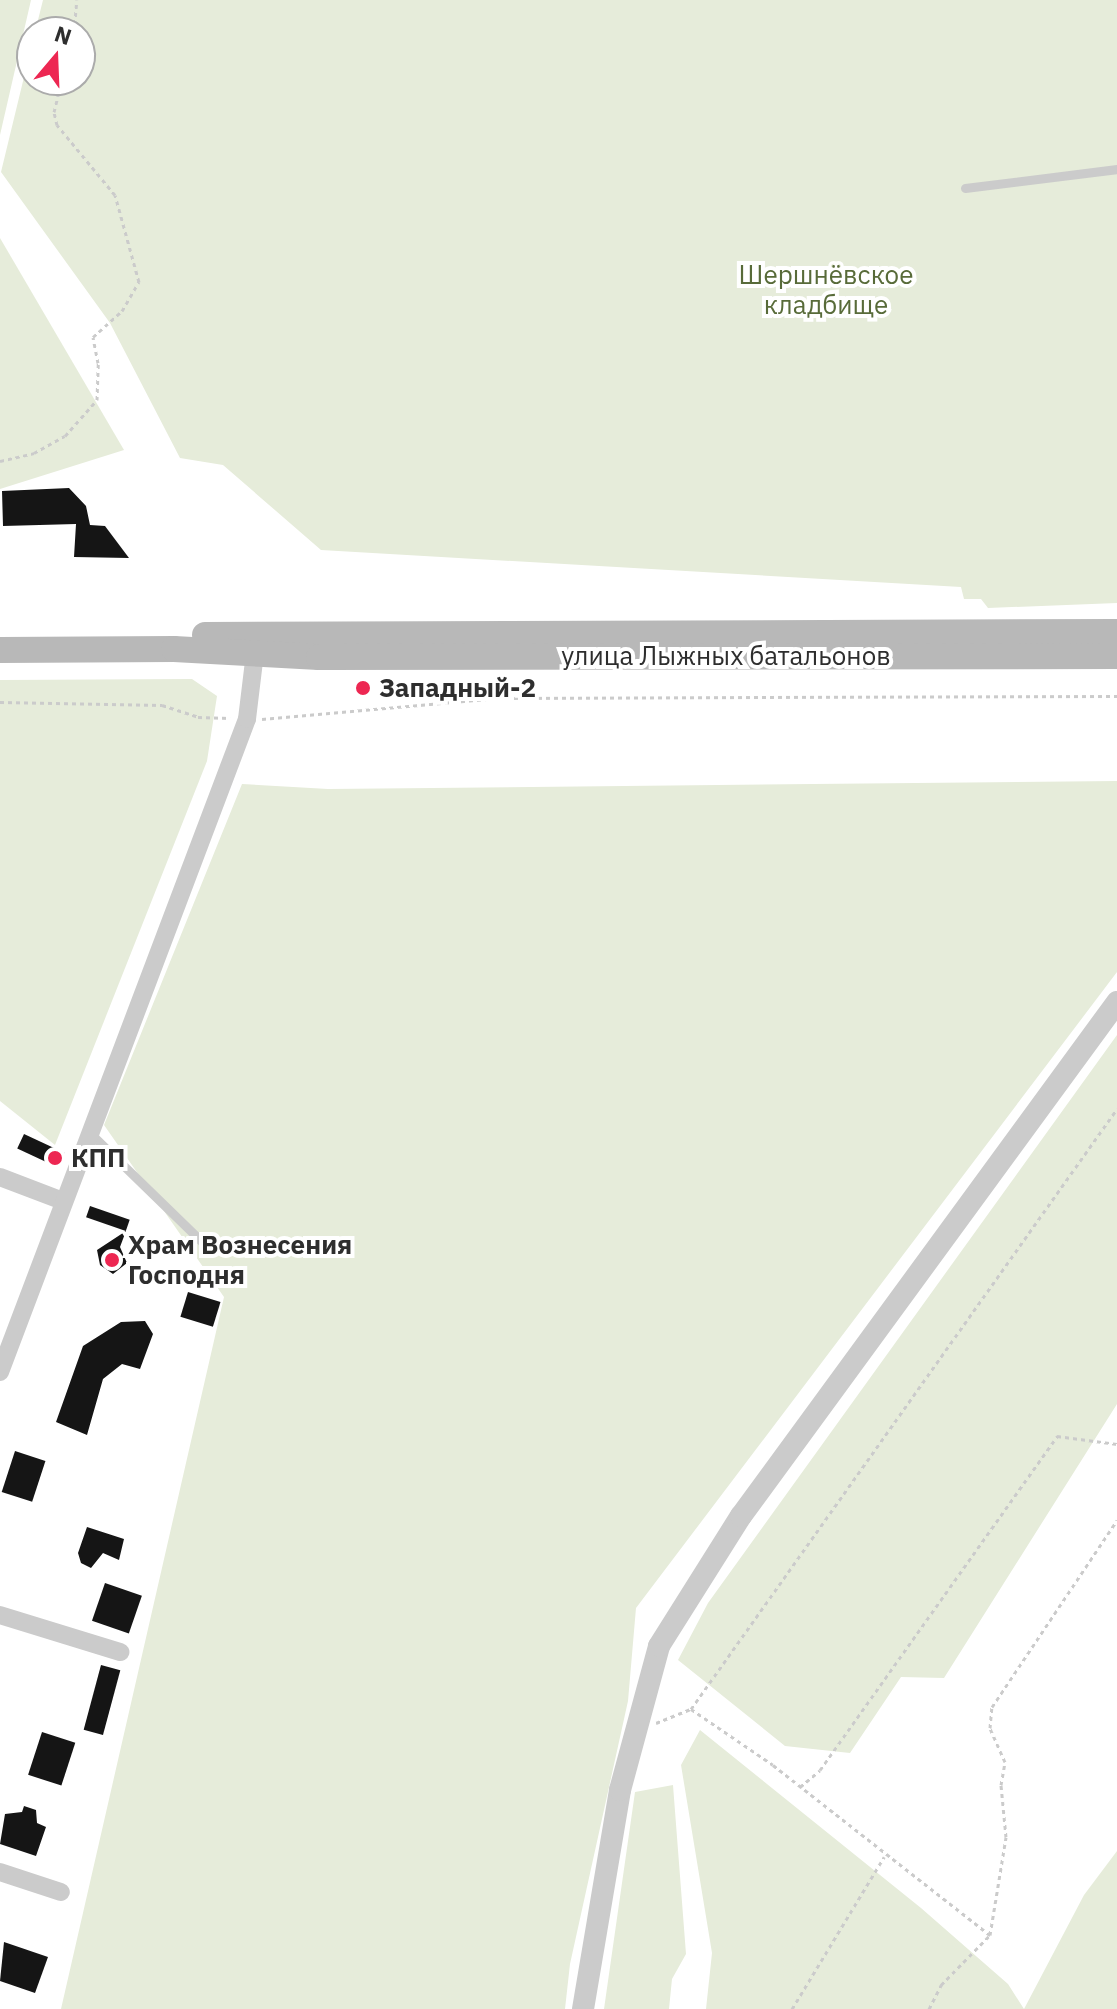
<!DOCTYPE html>
<html>
<head>
<meta charset="utf-8">
<style>
	body { margin:0 }
	#map { position:relative; width:1117px; height:2009px; overflow:hidden; background:#fff; font-family:"IBM Plex Sans",sans-serif }
	div>[style] { position:absolute }
	.green>* { inset:0; background:#e6ecda }
	.building>* { inset:0; background:#151515; transform-origin:0 0 }
	.path>* { height:3px; margin-top:-1.5px; transform-origin:0; background:repeating-linear-gradient(90deg,#cbcbcb 0 4px,transparent 0 8px) }
	.service>* { height:9px; margin:-4.5px; padding:0 4.5px; transform-origin:4.5px; border-radius:4.5px; background:#cbcbcb }
	.minor>* { height:18px; margin:-9px; padding:0 9px; transform-origin:9px; border-radius:9px; background:#cbcbcb }
	.tertiary>* { height:22px; margin:-11px; padding:0 11px; transform-origin:11px; border-radius:11px; background:#cbcbcb }
	.secondary>* { height:26px; margin:-13px; padding:0 13px; transform-origin:13px; border-radius:13px; background:#b8b8b8 }
	.dots>* { width:22px; height:22px; translate:-50% -50%; box-sizing:border-box; border:4px solid #fff; border-radius:50% }
	span { translate:-50% -50%; white-space:nowrap; text-align:center; line-height:1.15; -webkit-text-stroke:8px #fff; paint-order:stroke }
	.park-label { font-size:26px; color:#586b39 }
	.street-label { font-size:26px; color:#2e2e2e }
	.poi-label { font-size:26px; color:#2e2e2e; font-weight:700 }
	.left { translate:0 -50%; text-align:left }
	.north { position:absolute; left:16px; top:16px; width:80px; height:80px; box-sizing:border-box; background:#fff; border:2px solid #ababab; border-radius:50%; rotate:19deg; font-size:22px; font-weight:700; line-height:32px; text-align:center; color:#2e2e2e }
	.north::after { content:''; display:block; margin:auto; width:28px; height:36px; background:#ed2752; clip-path:polygon(50% 0,100% 100%,50% 72%,0 100%) }
</style>
</head>
<body>
<div id="map">
	<div class="green">
		<div style="clip-path:polygon(0 0,31px 0,0 135px)"></div>
		<div style="clip-path:polygon(43px 0,1117px 0,1117px 603px,988px 608px,981px 599px,964px 599px,961px 587px,321px 550px,223px 465px,180px 458px,110px 323px,1px 172px,32px 44px,32px 80px,80px 80px,80px 32px,35px 32px)"></div>
		<div style="clip-path:polygon(0 238px,124px 450px,0 489px)"></div>
		<div style="clip-path:polygon(192px 679px,217px 696px,207px 761px,55px 1145px,0 1101px,0 680px)"></div>
		<div style="clip-path:polygon(1117px 781px,1117px 972px,636px 1608px,628px 1701px,570px 1964px,565px 2009px,61px 2009px,224px 1297px,104px 1125px,242px 784px,328px 789px)"></div>
		<div style="clip-path:polygon(1117px 1035px,1117px 1404px,944px 1678px,901px 1677px,850px 1753px,785px 1746px,678px 1660px,708px 1603px)"></div>
		<div style="clip-path:polygon(700px 1730px,921px 1908px,1008px 1984px,1024px 2009px,1084px 1895px,1117px 1851px,1117px 2009px,706px 2009px,712px 1953px,681px 1765px)"></div>
		<div style="clip-path:polygon(673px 1785px,686px 1954px,672px 1979px,669px 2009px,604px 2009px,635px 1792px)"></div>
	</div>
	<div class="building">
		<div style="clip-path:polygon(69px 488px,86px 506px,90px 525px,105px 526px,129px 558px,74px 557px,76px 524px,3px 526px,2px 491px)"></div>
		<div style="left:24px;top:1134px;width:45px;height:16px;rotate:25deg"></div>
		<div style="left:90px;top:1206px;width:42px;height:12px;rotate:19deg"></div>
		<div style="clip-path:polygon(126px 1231px,120px 1247px,127px 1263px,113px 1274px,100px 1265px,97px 1250px)"></div>
		<div style="left:188px;top:1292px;width:34px;height:26px;rotate:17deg"></div>
		<div style="clip-path:polygon(145px 1321px,153px 1334px,140px 1369px,122px 1364px,103px 1379px,87px 1435px,56px 1422px,83px 1346px,121px 1322px)"></div>
		<div style="left:15px;top:1451px;width:32px;height:43px;rotate:18deg"></div>
		<div style="clip-path:polygon(87px 1527px,124px 1539px,119px 1560px,103px 1553px,91px 1568px,81px 1563px,78px 1553px)"></div>
		<div style="left:105px;top:1583px;width:39px;height:40px;rotate:19deg"></div>
		<div style="left:101px;top:1665px;width:20px;height:67px;rotate:15deg"></div>
		<div style="left:42px;top:1732px;width:35px;height:45px;rotate:18deg"></div>
		<div style="clip-path:polygon(24px 1806px,36px 1810px,37px 1823px,46px 1827px,36px 1856px,0 1844px,5px 1814px,22px 1812px)"></div>
		<div style="clip-path:polygon(4px 1942px,48px 1957px,35px 1993px,0 1981px)"></div>
	</div>
	<div class="path">
		<div style="left:74px;top:32px;width:32px;rotate:-85deg"></div>
		<div style="left:0;top:461px;width:35px;rotate:-13deg"></div>
		<div style="left:34px;top:453px;width:35px;rotate:-29deg"></div>
		<div style="left:65px;top:436px;width:48px;rotate:-48.4deg"></div>
		<div style="left:97px;top:400px;width:37px;rotate:-88deg"></div>
		<div style="left:98px;top:363px;width:26px;rotate:-101deg"></div>
		<div style="left:93px;top:337px;width:39px;rotate:-42deg"></div>
		<div style="left:122px;top:311px;width:34px;rotate:-60deg"></div>
		<div style="left:139px;top:282px;width:90px;rotate:-105.4deg"></div>
		<div style="left:115px;top:195px;width:91px;rotate:-129.6deg"></div>
		<div style="left:57px;top:125px;width:13px;rotate:-103deg"></div>
		<div style="left:54px;top:112px;width:33px;rotate:-76deg"></div>
		<div style="left:0;top:702px;width:162px;rotate:1.1deg"></div>
		<div style="left:162px;top:705px;width:38px;rotate:18deg"></div>
		<div style="left:198px;top:717px;width:32px;rotate:2deg"></div>
		<div style="left:262px;top:719px;width:237px;rotate:-5.1deg"></div>
		<div style="left:498px;top:698px;width:619px;rotate:-0.19deg"></div>
		<div style="left:691px;top:1709px;width:99px;rotate:34.3deg"></div>
		<div style="left:773px;top:1765px;width:276px;rotate:38.1deg"></div>
		<div style="left:656px;top:1723px;width:38px;rotate:-22deg"></div>
		<div style="left:691px;top:1709px;width:736px;rotate:-54.63deg"></div>
		<div style="left:800px;top:1787px;width:26px;rotate:-40deg"></div>
		<div style="left:820px;top:1770px;width:410px;rotate:-54.6deg"></div>
		<div style="left:1057px;top:1436px;width:61px;rotate:7.6deg"></div>
		<div style="left:792px;top:2009px;width:178px;rotate:-58.8deg"></div>
		<div style="left:929px;top:2009px;width:27px;rotate:-63deg"></div>
		<div style="left:941px;top:1985px;width:70px;rotate:-45.6deg"></div>
		<div style="left:990px;top:1935px;width:99px;rotate:-80.7deg"></div>
		<div style="left:1006px;top:1837px;width:52px;rotate:-95.5deg"></div>
		<div style="left:1001px;top:1785px;width:23px;rotate:-80deg"></div>
		<div style="left:1005px;top:1762px;width:37px;rotate:-114deg"></div>
		<div style="left:990px;top:1728px;width:21px;rotate:-85deg"></div>
		<div style="left:992px;top:1707px;width:225px;rotate:-56.2deg"></div>
	</div>
	<div class="service">
		<div style="left:965px;top:188px;width:153px;rotate:-7.1deg"></div>
		<div style="left:89px;top:1132px;width:161px;rotate:44.2deg"></div>
	</div>
	<div class="minor">
		<div style="left:0;top:1177px;width:67px;rotate:20.9deg"></div>
		<div style="left:0;top:1372px;width:698px;rotate:-69.28deg"></div>
		<div style="left:247px;top:719px;width:75px;rotate:-83.1deg"></div>
		<div style="left:0;top:1615px;width:126px;rotate:17.1deg"></div>
		<div style="left:0;top:1872px;width:64px;rotate:18.2deg"></div>
	</div>
	<div class="tertiary">
		<div style="left:583px;top:2009px;width:222px;rotate:-80.4deg"></div>
		<div style="left:620px;top:1790px;width:149px;rotate:-74.8deg"></div>
		<div style="left:659px;top:1646px;width:154px;rotate:-57.8deg"></div>
		<div style="left:741px;top:1516px;width:637px;rotate:-53.81deg"></div>
	</div>
	<div class="secondary">
		<div style="left:205px;top:635px;width:912px;rotate:-0.19deg"></div>
		<div style="left:0;top:650px;width:174px;rotate:-0.3deg"></div>
		<div style="left:174px;top:649px;width:145px;rotate:3.2deg"></div>
		<div style="left:319px;top:657px;width:798px;rotate:-0.07deg"></div>
	</div>
	<div class="dots">
		<div style="left:363px;top:688px;background:#ed2752"></div>
		<div style="left:55px;top:1158px;background:#ed2752"></div>
		<div style="left:112px;top:1260px;background:#ed2752"></div>
	</div>
	<div class="park-label">
		<span style="left:826px;top:290px">Шершнёвское<br>кладбище</span>
	</div>
	<div class="street-label">
		<span style="left:726px;top:656px">улица Лыжных батальонов</span>
	</div>
	<div class="poi-label">
		<span class="left" style="left:379px;top:688px">Западный-2</span>
		<span class="left" style="left:71px;top:1158px">КПП</span>
		<span class="left" style="left:128px;top:1260px">Храм Вознесения<br>Господня</span>
	</div>
	<div class="north">N</div>
</div>
</body>
</html>
